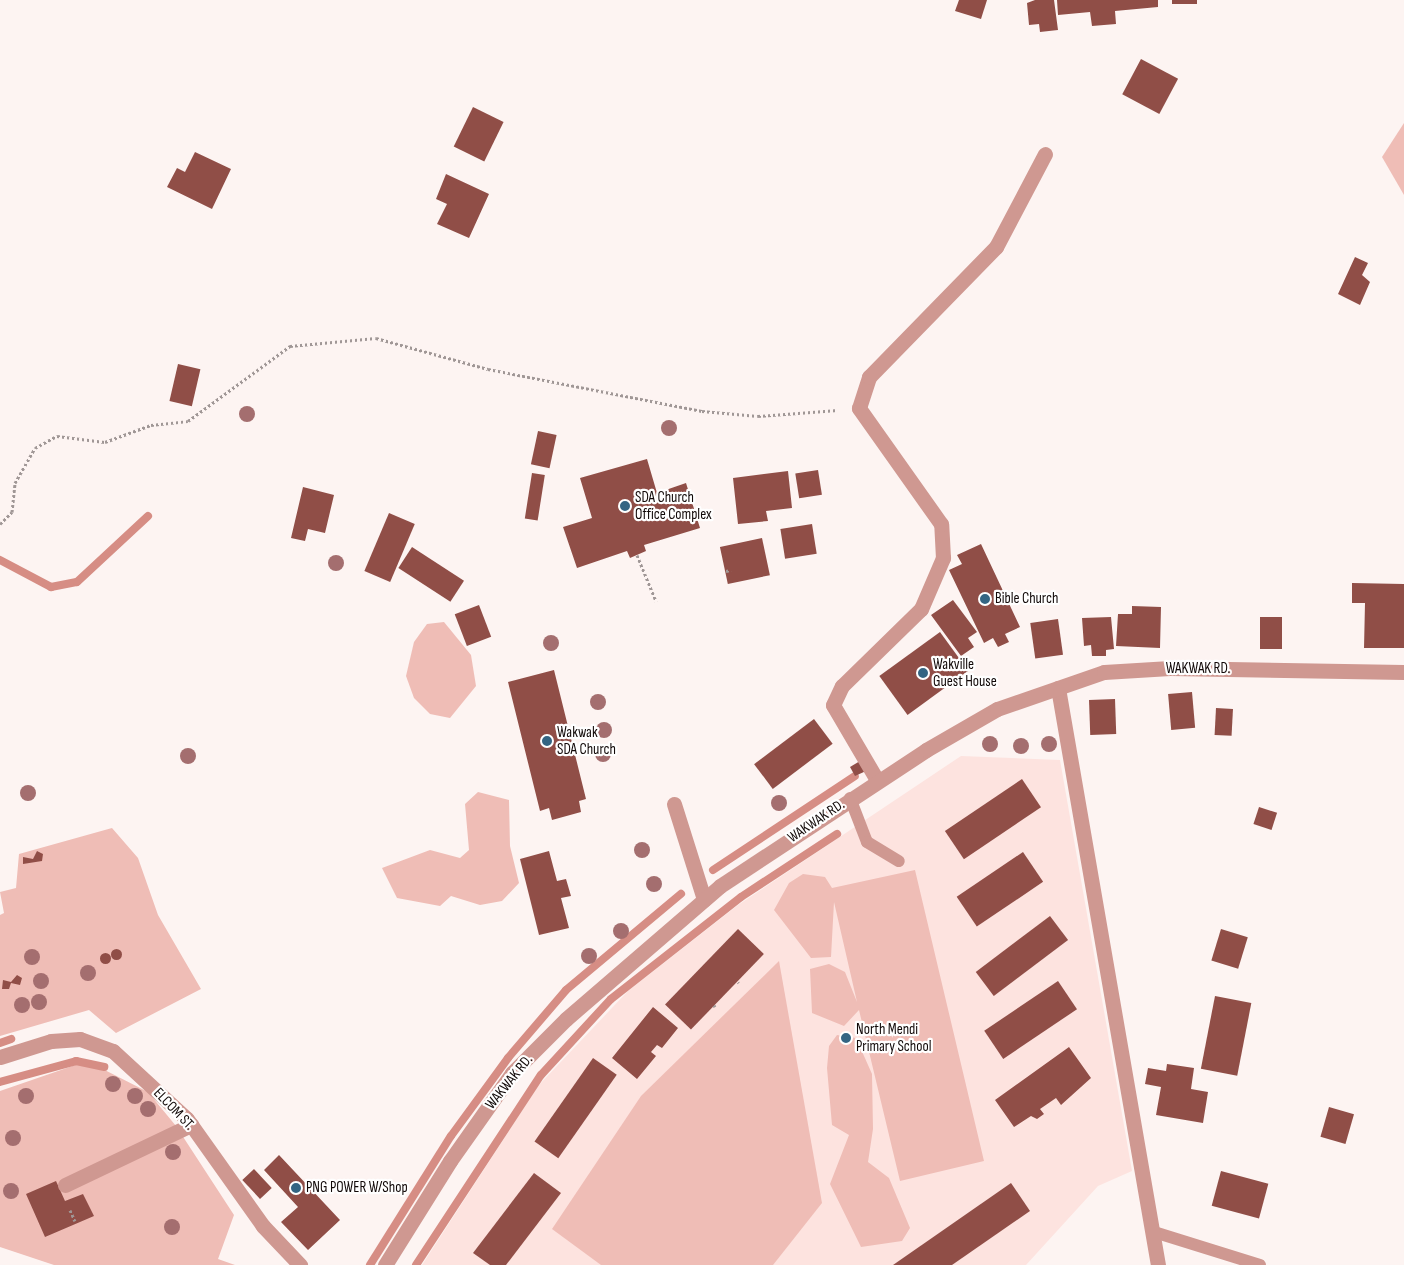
<!DOCTYPE html>
<html>
<head>
<meta charset="utf-8">
<style>
	body { margin:0 }
	#map { position:relative; width:1404px; height:1265px; overflow:hidden; background:#fdf4f2; font-family:"Sofia Sans Condensed",sans-serif }
	div>[style] { position:absolute }
	.built>* { inset:0; background:#fde3df }
	.green>* { inset:0; background:#efbdb6 }
	.stream>* { height:8px; margin:-4px; padding:0 4px; transform-origin:4px; border-radius:4px; background:#d68d84 }
	.building>* { inset:0; background:#904e47; transform-origin:0 0 }
	.round { border-radius:50% }
	.path>* { height:3px; margin-top:-1.5px; transform-origin:0; background:repeating-linear-gradient(90deg,#a09796 0 2.5px,transparent 0 5px) }
	.service>* { height:12px; margin:-6px; padding:0 6px; transform-origin:6px; border-radius:6px; background:#cf9891 }
	.minor>* { height:15px; margin:-7.5px; padding:0 7.5px; transform-origin:7.5px; border-radius:7.5px; background:#cf9891 }
	.trees>* { width:16px; height:16px; margin:-8px; border-radius:50%; background:#a46e6f }
	.dots>* { width:14px; height:14px; translate:-50% -50%; box-sizing:border-box; border:2px solid #fff; border-radius:50% }
	span { translate:-50% -50%; white-space:nowrap; text-align:center; line-height:1.15; -webkit-text-stroke:4.5px #fff; paint-order:stroke }
	.poi-label { font-size:15px; color:#110908 }
	.left { translate:0 -50%; text-align:left }
	.street-label { font-size:15px; color:#110908 }
</style>
</head>
<body>
<div id="map">
	<div class="built">
		<div style="clip-path:polygon(961px 756px,1060px 760px,1132px 1171px,1098px 1186px,1026px 1265px,422px 1265px,538px 1086px,628px 991px,738px 905px)"></div>
	</div>
	<div class="green">
		<div style="clip-path:polygon(1404px 123px,1404px 195px,1382px 157px)"></div>
		<div style="clip-path:polygon(444px 622px,471px 655px,476px 686px,450px 718px,430px 714px,414px 698px,406px 676px,414px 642px,427px 624px)"></div>
		<div style="clip-path:polygon(478px 792px,509px 800px,510px 846px,519px 883px,502px 901px,480px 905px,451px 896px,440px 906px,397px 898px,382px 868px,430px 850px,460px 858px,469px 850px,465px 804px)"></div>
		<div style="clip-path:polygon(112px 828px,138px 858px,158px 915px,201px 989px,116px 1033px,89px 1010px,0 1036px,0 915px,4px 913px,0 892px,16px 888px,19px 854px)"></div>
		<div style="clip-path:polygon(915px 870px,984px 1161px,900px 1181px,859px 1010px,844px 1026px,812px 1013px,810px 969px,829px 964px,845px 972px,857px 1002px,834px 902px,831px 957px,811px 958px,774px 910px,789px 883px,803px 874px,825px 877px,832px 888px)"></div>
		<div style="clip-path:polygon(779px 961px,822px 1203px,773px 1265px,601px 1265px,552px 1229px,641px 1096px)"></div>
		<div style="clip-path:polygon(837px 1035px,856px 1038px,872px 1074px,873px 1129px,868px 1162px,889px 1178px,910px 1228px,902px 1241px,861px 1247px,830px 1184px,849px 1135px,832px 1125px,827px 1068px,829px 1046px)"></div>
		<div style="clip-path:polygon(87px 1061px,148px 1092px,176px 1126px,234px 1215px,218px 1259px,235px 1265px,54px 1265px,0 1247px,0 1091px)"></div>
	</div>
	<div class="stream">
		<div style="left:0;top:560px;width:58px;rotate:27.9deg"></div>
		<div style="left:51px;top:587px;width:26px;rotate:-11deg"></div>
		<div style="left:77px;top:582px;width:97px;rotate:-42.9deg"></div>
		<div style="left:713px;top:870px;width:170px;rotate:-33.5deg"></div>
		<div style="left:0;top:1043px;width:12px;rotate:-20deg"></div>
		<div style="left:0;top:1082px;width:79px;rotate:-15.4deg"></div>
		<div style="left:76px;top:1061px;width:29px;rotate:12deg"></div>
		<div style="left:370px;top:1265px;width:152px;rotate:-57.9deg"></div>
		<div style="left:451px;top:1136px;width:97px;rotate:-53.8deg"></div>
		<div style="left:508px;top:1058px;width:89px;rotate:-49.5deg"></div>
		<div style="left:566px;top:990px;width:150px;rotate:-39.9deg"></div>
		<div style="left:416px;top:1265px;width:227px;rotate:-56.7deg"></div>
		<div style="left:541px;top:1075px;width:103px;rotate:-47.4deg"></div>
		<div style="left:611px;top:999px;width:165px;rotate:-38.1deg"></div>
		<div style="left:741px;top:897px;width:115px;rotate:-33.3deg"></div>
	</div>
	<div class="building">
		<div style="clip-path:polygon(959px 0,987px 0,981px 19px,955px 11px)"></div>
		<div style="clip-path:polygon(1035px 0,1054px 0,1058px 30px,1040px 32px,1039px 24px,1029px 25px,1027px 3px)"></div>
		<div style="clip-path:polygon(1057px 0,1158px 0,1158px 7px,1115px 11px,1116px 24px,1092px 26px,1090px 12px,1058px 15px)"></div>
		<div style="left:1172px;top:0;width:25px;height:4px"></div>
		<div style="left:1141px;top:59px;width:42px;height:40px;rotate:28deg"></div>
		<div style="left:473px;top:107px;width:34px;height:44px;rotate:26deg"></div>
		<div style="clip-path:polygon(195px 152px,231px 169px,212px 209px,167px 187px,177px 168px,185px 172px)"></div>
		<div style="clip-path:polygon(446px 174px,489px 194px,469px 238px,437px 224px,447px 204px,436px 199px)"></div>
		<div style="clip-path:polygon(1355px 257px,1368px 263px,1362px 275px,1370px 282px,1360px 305px,1338px 294px)"></div>
		<div style="left:178px;top:364px;width:23px;height:38px;rotate:13deg"></div>
		<div style="left:538px;top:431px;width:19px;height:34px;rotate:12deg"></div>
		<div style="clip-path:polygon(647px 459px,657px 493px,686px 483px,700px 528px,644px 545px,646px 551px,630px 558px,627px 551px,577px 568px,563px 527px,592px 518px,580px 478px)"></div>
		<div style="left:818px;top:470px;width:25px;height:23px;rotate:81deg"></div>
		<div style="clip-path:polygon(788px 471px,792px 508px,766px 511px,768px 521px,738px 524px,733px 478px)"></div>
		<div style="left:532px;top:473px;width:13px;height:46px;rotate:9deg"></div>
		<div style="clip-path:polygon(303px 487px,334px 495px,325px 533px,308px 529px,305px 541px,291px 538px)"></div>
		<div style="left:389px;top:513px;width:28px;height:63px;rotate:23deg"></div>
		<div style="left:812px;top:524px;width:30px;height:32px;rotate:81deg"></div>
		<div style="left:762px;top:538px;width:38px;height:43px;rotate:78deg"></div>
		<div style="clip-path:polygon(981px 544px,1020px 627px,1005px 634px,1009px 642px,998px 647px,993px 638px,984px 643px,949px 570px,962px 564px,957px 555px)"></div>
		<div style="left:412px;top:547px;width:62px;height:25px;rotate:33deg"></div>
		<div style="clip-path:polygon(1352px 583px,1404px 584px,1404px 648px,1364px 648px,1365px 603px,1352px 603px)"></div>
		<div style="clip-path:polygon(953px 600px,977px 632px,968px 638px,974px 647px,961px 656px,931px 615px)"></div>
		<div style="left:479px;top:605px;width:34px;height:26px;rotate:69deg"></div>
		<div style="clip-path:polygon(1132px 606px,1161px 607px,1160px 648px,1116px 646px,1118px 614px,1132px 614px)"></div>
		<div style="clip-path:polygon(1111px 617px,1114px 649px,1106px 650px,1106px 656px,1092px 656px,1091px 645px,1084px 646px,1082px 618px)"></div>
		<div style="left:1260px;top:617px;width:22px;height:32px"></div>
		<div style="left:1058px;top:619px;width:36px;height:28px;rotate:82deg"></div>
		<div style="left:940px;top:632px;width:48px;height:75px;rotate:54deg"></div>
		<div style="clip-path:polygon(554px 670px,586px 799px,579px 801px,581px 812px,552px 820px,549px 808px,540px 811px,508px 682px)"></div>
		<div style="left:1192px;top:692px;width:36px;height:24px;rotate:85deg"></div>
		<div style="left:1115px;top:699px;width:35px;height:26px;rotate:88deg"></div>
		<div style="left:1216px;top:708px;width:17px;height:27px;rotate:3deg"></div>
		<div style="left:814px;top:719px;width:31px;height:75px;rotate:53deg"></div>
		<div style="clip-path:polygon(860px 761px,866px 771px,855px 776px,850px 767px)"></div>
		<div style="left:1022px;top:779px;width:34px;height:93px;rotate:56deg"></div>
		<div style="left:1259px;top:807px;width:19px;height:18px;rotate:18deg"></div>
		<div style="clip-path:polygon(37px 851px,43px 854px,42px 861px,23px 864px,23px 857px,33px 859px)"></div>
		<div style="clip-path:polygon(549px 851px,557px 881px,566px 879px,571px 896px,561px 898px,569px 928px,539px 935px,520px 859px)"></div>
		<div style="left:1023px;top:852px;width:36px;height:80px;rotate:56deg"></div>
		<div style="left:1050px;top:916px;width:30px;height:93px;rotate:53deg"></div>
		<div style="left:738px;top:929px;width:36px;height:105px;rotate:44deg"></div>
		<div style="left:1221px;top:929px;width:28px;height:33px;rotate:17deg"></div>
		<div class="round" style="left:110.5px;top:948.5px;width:11px;height:11px"></div>
		<div class="round" style="left:99.5px;top:952.5px;width:11px;height:11px"></div>
		<div style="clip-path:polygon(17px 975px,22px 978px,20px 985px,11px 983px,9px 989px,2px 989px,3px 980px,11px 982px)"></div>
		<div style="left:1058px;top:981px;width:34px;height:89px;rotate:56deg"></div>
		<div style="left:1215px;top:996px;width:37px;height:74px;rotate:11deg"></div>
		<div style="clip-path:polygon(653px 1007px,678px 1028px,662px 1048px,657px 1045px,651px 1052px,656px 1056px,637px 1079px,612px 1058px)"></div>
		<div style="clip-path:polygon(1069px 1047px,1091px 1078px,1061px 1105px,1056px 1098px,1040px 1109px,1044px 1114px,1037px 1119px,1031px 1116px,1014px 1127px,995px 1100px)"></div>
		<div style="left:593px;top:1058px;width:29px;height:102px;rotate:35deg"></div>
		<div style="clip-path:polygon(1167px 1064px,1194px 1068px,1191px 1089px,1208px 1092px,1203px 1123px,1156px 1115px,1161px 1087px,1145px 1084px,1148px 1068px,1166px 1071px)"></div>
		<div style="left:1329px;top:1107px;width:26px;height:31px;rotate:16deg"></div>
		<div style="clip-path:polygon(279px 1155px,340px 1220px,308px 1250px,281px 1222px,298px 1207px,264px 1170px)"></div>
		<div style="left:254px;top:1169px;width:26px;height:16px;rotate:47deg"></div>
		<div style="left:1221px;top:1171px;width:49px;height:36px;rotate:15deg"></div>
		<div style="clip-path:polygon(534px 1173px,561px 1193px,506px 1265px,490px 1265px,473px 1253px)"></div>
		<div style="clip-path:polygon(56px 1181px,65px 1201px,83px 1194px,94px 1216px,45px 1237px,26px 1194px)"></div>
		<div style="clip-path:polygon(1011px 1183px,1030px 1211px,952px 1265px,893px 1265px)"></div>
	</div>
	<div class="path">
		<div style="left:0;top:524px;width:17px;rotate:-45deg"></div>
		<div style="left:12px;top:512px;width:29px;rotate:-84deg"></div>
		<div style="left:15px;top:483px;width:40px;rotate:-60.3deg"></div>
		<div style="left:35px;top:448px;width:25px;rotate:-29deg"></div>
		<div style="left:57px;top:436px;width:48px;rotate:7.1deg"></div>
		<div style="left:105px;top:442px;width:49px;rotate:-20.3deg"></div>
		<div style="left:151px;top:425px;width:37px;rotate:-6deg"></div>
		<div style="left:188px;top:421px;width:127px;rotate:-36.3deg"></div>
		<div style="left:290px;top:346px;width:86px;rotate:-5.3deg"></div>
		<div style="left:376px;top:338px;width:116px;rotate:15.5deg"></div>
		<div style="left:488px;top:369px;width:218px;rotate:11.1deg"></div>
		<div style="left:702px;top:411px;width:56px;rotate:5.1deg"></div>
		<div style="left:758px;top:416px;width:80px;rotate:-4.3deg"></div>
		<div style="left:637px;top:555px;width:50px;rotate:67.6deg"></div>
		<div style="left:726px;top:571px;width:5px;rotate:-11deg"></div>
		<div style="left:738px;top:982px;width:1px;rotate:45deg"></div>
		<div style="left:714px;top:1005px;width:2px;rotate:63deg"></div>
		<div style="left:70px;top:1210px;width:12px;rotate:66deg"></div>
	</div>
	<div class="service">
		<div style="left:850px;top:798px;width:47px;rotate:68.9deg"></div>
		<div style="left:867px;top:842px;width:37px;rotate:31deg"></div>
		<div style="left:1154px;top:1232px;width:111px;rotate:17.3deg"></div>
	</div>
	<div class="minor">
		<div style="left:1058px;top:688px;width:586px;rotate:80.17deg"></div>
		<div style="left:877px;top:780px;width:87px;rotate:-120.4deg"></div>
		<div style="left:833px;top:705px;width:21px;rotate:-65deg"></div>
		<div style="left:842px;top:686px;width:110px;rotate:-44.3deg"></div>
		<div style="left:921px;top:609px;width:56px;rotate:-66.7deg"></div>
		<div style="left:943px;top:558px;width:34px;rotate:-93deg"></div>
		<div style="left:941px;top:524px;width:142px;rotate:-125.3deg"></div>
		<div style="left:859px;top:408px;width:33px;rotate:-72deg"></div>
		<div style="left:869px;top:377px;width:182px;rotate:-45.7deg"></div>
		<div style="left:996px;top:247px;width:105px;rotate:-62.2deg"></div>
		<div style="left:674px;top:804px;width:100px;rotate:72.5deg"></div>
		<div style="left:0;top:1057px;width:53px;rotate:-17.4deg"></div>
		<div style="left:51px;top:1041px;width:29px;rotate:-4deg"></div>
		<div style="left:80px;top:1039px;width:35px;rotate:20deg"></div>
		<div style="left:113px;top:1051px;width:100px;rotate:42.6deg"></div>
		<div style="left:187px;top:1119px;width:131px;rotate:54.6deg"></div>
		<div style="left:263px;top:1226px;width:54px;rotate:46.5deg"></div>
		<div style="left:65px;top:1185px;width:140px;rotate:-25.5deg"></div>
		<div style="left:385px;top:1265px;width:123px;rotate:-58deg"></div>
		<div style="left:450px;top:1161px;width:108px;rotate:-54.8deg"></div>
		<div style="left:512px;top:1073px;width:76px;rotate:-45deg"></div>
		<div style="left:566px;top:1019px;width:203px;rotate:-40.8deg"></div>
		<div style="left:720px;top:886px;width:247px;rotate:-33.4deg"></div>
		<div style="left:926px;top:750px;width:82px;rotate:-30deg"></div>
		<div style="left:997px;top:709px;width:113px;rotate:-19.1deg"></div>
		<div style="left:1104px;top:672px;width:66px;rotate:-3.5deg"></div>
		<div style="left:1170px;top:668px;width:234px;rotate:1deg"></div>
	</div>
	<div class="trees">
		<div style="left:247px;top:414px"></div>
		<div style="left:669px;top:428px"></div>
		<div style="left:336px;top:563px"></div>
		<div style="left:551px;top:643px"></div>
		<div style="left:598px;top:702px"></div>
		<div style="left:604px;top:730px"></div>
		<div style="left:990px;top:744px"></div>
		<div style="left:1049px;top:744px"></div>
		<div style="left:1021px;top:746px"></div>
		<div style="left:603px;top:754px"></div>
		<div style="left:188px;top:756px"></div>
		<div style="left:28px;top:793px"></div>
		<div style="left:779px;top:803px"></div>
		<div style="left:642px;top:850px"></div>
		<div style="left:654px;top:884px"></div>
		<div style="left:621px;top:931px"></div>
		<div style="left:589px;top:956px"></div>
		<div style="left:32px;top:957px"></div>
		<div style="left:88px;top:973px"></div>
		<div style="left:41px;top:981px"></div>
		<div style="left:39px;top:1002px"></div>
		<div style="left:22px;top:1005px"></div>
		<div style="left:113px;top:1084px"></div>
		<div style="left:26px;top:1096px"></div>
		<div style="left:135px;top:1096px"></div>
		<div style="left:148px;top:1109px"></div>
		<div style="left:13px;top:1138px"></div>
		<div style="left:173px;top:1152px"></div>
		<div style="left:11px;top:1191px"></div>
		<div style="left:172px;top:1227px"></div>
	</div>
	<div class="dots">
		<div style="left:625px;top:506px;background:#346583"></div>
		<div style="left:985px;top:599px;background:#346583"></div>
		<div style="left:923px;top:673px;background:#346583"></div>
		<div style="left:547px;top:741px;background:#346583"></div>
		<div style="left:846px;top:1038px;background:#346583"></div>
		<div style="left:296px;top:1188px;background:#346583"></div>
	</div>
	<div class="poi-label">
		<span class="left" style="left:635px;top:506px">SDA Church<br>Office Complex</span>
		<span class="left" style="left:995px;top:599px">Bible Church</span>
		<span class="left" style="left:933px;top:673px">Wakville<br>Guest House</span>
		<span class="left" style="left:557px;top:741px">Wakwak<br>SDA Church</span>
		<span class="left" style="left:856px;top:1038px">North Mendi<br>Primary School</span>
		<span class="left" style="left:306px;top:1188px">PNG POWER W/Shop</span>
	</div>
	<div class="street-label">
		<span style="left:1198px;top:669px">WAKWAK RD.</span>
		<span style="left:816px;top:821px;rotate:-34deg">WAKWAK RD.</span>
		<span style="left:509px;top:1082px;rotate:-51deg">WAKWAK RD.</span>
		<span style="left:174px;top:1109px;rotate:46deg">ELCOM ST.</span>
	</div>
</div>
</body>
</html>
